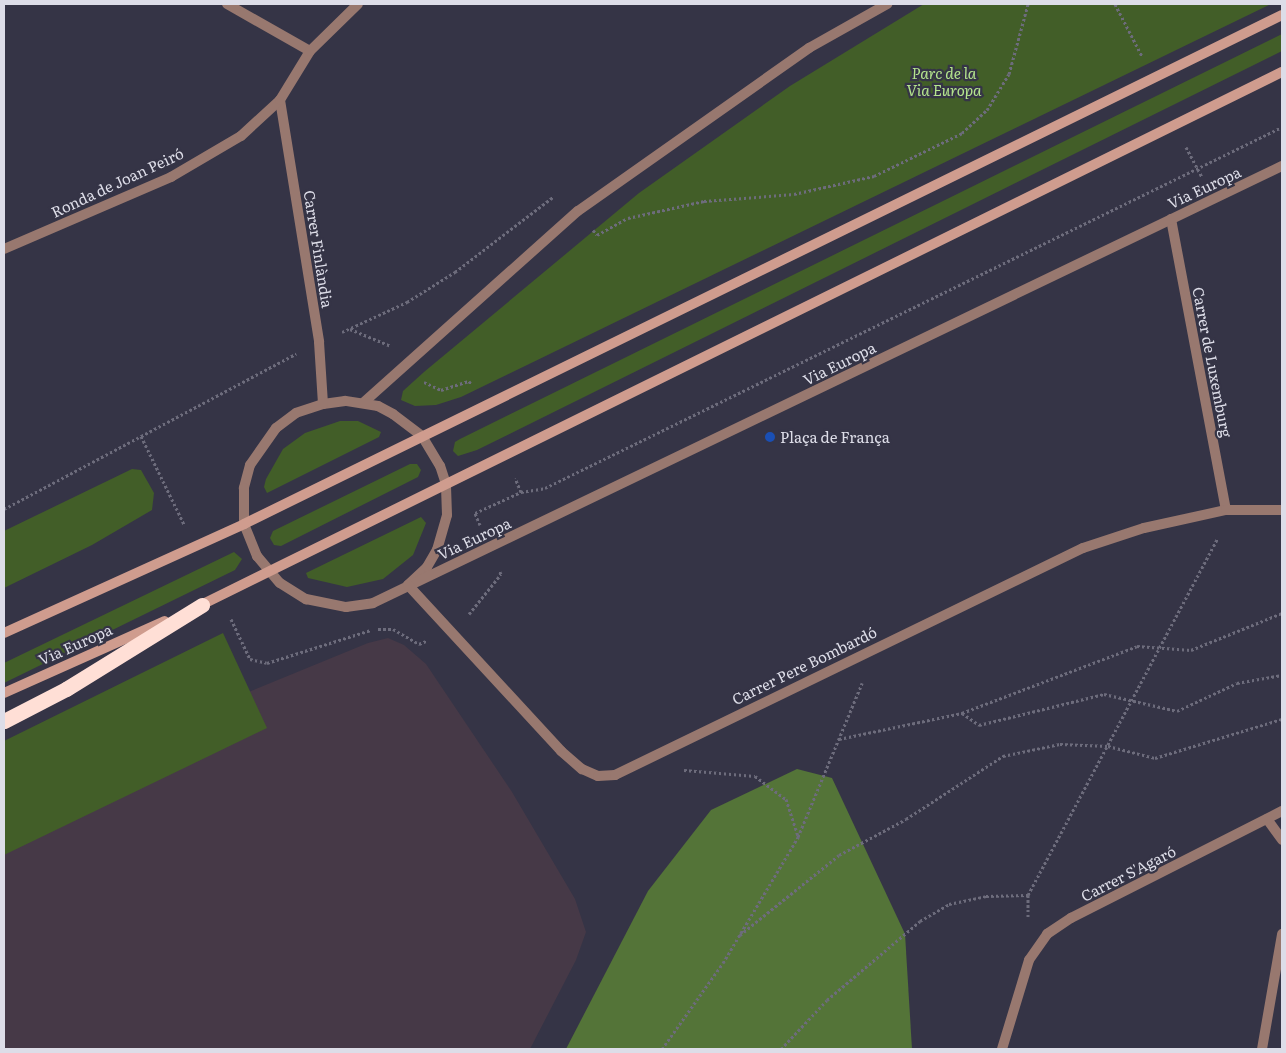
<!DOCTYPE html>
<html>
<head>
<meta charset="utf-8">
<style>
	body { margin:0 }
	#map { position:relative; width:1286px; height:1053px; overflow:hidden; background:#353446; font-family:Literata,serif }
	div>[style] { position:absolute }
	.commercial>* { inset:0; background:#463947 }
	.green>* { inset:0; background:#425e28 }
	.forest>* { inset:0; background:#547438 }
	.path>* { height:3px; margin-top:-1.5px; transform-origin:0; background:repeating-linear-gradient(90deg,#6d6c7c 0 2.5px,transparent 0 5px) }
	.street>* { height:10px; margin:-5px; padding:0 5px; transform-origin:5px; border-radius:5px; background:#98786f }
	.secondary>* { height:10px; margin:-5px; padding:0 5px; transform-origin:5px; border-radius:5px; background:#cf9c8e }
	.highway>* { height:15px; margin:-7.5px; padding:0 7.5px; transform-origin:7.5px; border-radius:7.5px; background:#ffdfd6 }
	.dots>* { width:14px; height:14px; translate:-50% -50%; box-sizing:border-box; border:2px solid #353446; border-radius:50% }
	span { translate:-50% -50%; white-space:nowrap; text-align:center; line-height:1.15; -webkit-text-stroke:4.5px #353446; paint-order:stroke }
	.park-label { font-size:15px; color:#b4e48d; font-style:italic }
	.street-label { font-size:15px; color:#dddde8 }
	.poi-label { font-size:15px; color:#dddde8 }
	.left { translate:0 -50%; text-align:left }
	.frame { position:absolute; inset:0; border:5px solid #dddde8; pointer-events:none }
</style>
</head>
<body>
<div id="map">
	<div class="commercial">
		<div style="clip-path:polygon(388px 638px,404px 645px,426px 664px,512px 792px,575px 899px,586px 932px,576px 960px,530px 1049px,4px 1049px,4px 788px,7px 795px,251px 691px,368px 643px)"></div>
	</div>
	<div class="green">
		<div style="clip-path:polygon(924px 4px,1271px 4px,461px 397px,436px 405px,415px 406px,401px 400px,403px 391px,424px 372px,639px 193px,790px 86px)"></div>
		<div style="clip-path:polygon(1282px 34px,1282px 51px,477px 450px,458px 456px,453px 451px,455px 442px,460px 439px)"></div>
		<div style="clip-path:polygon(340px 421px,358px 421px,381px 432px,379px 437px,267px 493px,264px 487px,266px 479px,283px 449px,305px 433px)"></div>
		<div style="clip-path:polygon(410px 464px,417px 464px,421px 470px,418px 477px,281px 546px,274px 545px,270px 538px,273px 531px)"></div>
		<div style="clip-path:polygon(132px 469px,141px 470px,154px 493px,152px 510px,92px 545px,4px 588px,4px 531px)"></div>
		<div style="clip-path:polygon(421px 517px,426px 523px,413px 555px,383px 579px,347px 587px,308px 578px,306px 573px)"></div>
		<div style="clip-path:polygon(234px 552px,242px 559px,235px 570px,4px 683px,4px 663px)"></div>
		<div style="clip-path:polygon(223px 633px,267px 728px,4px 855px,4px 741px)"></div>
	</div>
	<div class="forest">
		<div style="clip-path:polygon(797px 769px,832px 778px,905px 934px,912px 1049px,566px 1049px,648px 891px,711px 810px)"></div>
	</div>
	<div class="path">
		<div style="left:1115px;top:4px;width:59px;rotate:62.6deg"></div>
		<div style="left:1186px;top:147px;width:34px;rotate:62deg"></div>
		<div style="left:593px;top:230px;width:6px;rotate:51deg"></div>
		<div style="left:597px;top:235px;width:35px;rotate:-29deg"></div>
		<div style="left:628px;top:218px;width:78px;rotate:-12.6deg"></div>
		<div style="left:704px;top:201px;width:90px;rotate:-4.4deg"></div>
		<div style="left:794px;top:194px;width:82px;rotate:-12.7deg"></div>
		<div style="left:874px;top:176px;width:98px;rotate:-26deg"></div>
		<div style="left:962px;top:133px;width:34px;rotate:-43deg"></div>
		<div style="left:987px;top:110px;width:42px;rotate:-58.6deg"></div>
		<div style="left:1009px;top:74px;width:73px;rotate:-74.8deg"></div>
		<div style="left:350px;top:329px;width:44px;rotate:22.5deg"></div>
		<div style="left:342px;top:332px;width:72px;rotate:-24.8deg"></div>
		<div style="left:407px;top:302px;width:57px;rotate:-32deg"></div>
		<div style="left:455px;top:272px;width:123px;rotate:-37.4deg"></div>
		<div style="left:424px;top:382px;width:19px;rotate:25deg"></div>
		<div style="left:441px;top:390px;width:29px;rotate:-18deg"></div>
		<div style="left:469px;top:381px;width:4px;rotate:56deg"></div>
		<div style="left:141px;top:436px;width:98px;rotate:64deg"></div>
		<div style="left:521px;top:492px;width:24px;rotate:-9deg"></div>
		<div style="left:545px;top:488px;width:821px;rotate:-26.1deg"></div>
		<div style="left:4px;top:509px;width:331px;rotate:-28deg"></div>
		<div style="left:480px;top:525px;width:13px;rotate:-113deg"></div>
		<div style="left:475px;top:513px;width:51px;rotate:-24.5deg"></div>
		<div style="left:521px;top:492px;width:15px;rotate:-113deg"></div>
		<div style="left:469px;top:614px;width:51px;rotate:-51.3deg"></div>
		<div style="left:501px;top:574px;width:4px;rotate:-117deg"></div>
		<div style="left:231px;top:619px;width:44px;rotate:64.6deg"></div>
		<div style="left:250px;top:659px;width:17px;rotate:13deg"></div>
		<div style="left:267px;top:663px;width:109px;rotate:-17.6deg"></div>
		<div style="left:378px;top:629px;width:15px"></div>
		<div style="left:393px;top:629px;width:30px;rotate:30deg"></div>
		<div style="left:419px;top:644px;width:8px;rotate:-23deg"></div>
		<div style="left:962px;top:713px;width:21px;rotate:35deg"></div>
		<div style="left:979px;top:725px;width:129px;rotate:-13.9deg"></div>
		<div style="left:1104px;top:694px;width:75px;rotate:13.1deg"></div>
		<div style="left:1177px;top:711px;width:66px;rotate:-25deg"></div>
		<div style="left:1237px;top:683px;width:46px;rotate:-10.1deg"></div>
		<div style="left:839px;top:739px;width:126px;rotate:-11.9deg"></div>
		<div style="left:962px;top:713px;width:187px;rotate:-20.9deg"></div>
		<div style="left:1137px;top:646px;width:54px;rotate:4.2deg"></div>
		<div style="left:1191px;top:650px;width:98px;rotate:-22.1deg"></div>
		<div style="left:684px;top:770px;width:71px;rotate:4.8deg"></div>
		<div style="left:755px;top:776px;width:39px;rotate:37deg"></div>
		<div style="left:786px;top:799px;width:39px;rotate:72deg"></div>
		<div style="left:1028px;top:917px;width:22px;rotate:-90deg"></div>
		<div style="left:1028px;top:895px;width:404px;rotate:-62deg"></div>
		<div style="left:740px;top:935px;width:127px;rotate:-38.9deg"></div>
		<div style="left:839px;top:855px;width:76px;rotate:-28.2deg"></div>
		<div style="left:906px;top:819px;width:116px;rotate:-33deg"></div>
		<div style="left:1003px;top:756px;width:58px;rotate:-11.9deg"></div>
		<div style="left:1060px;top:744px;width:48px;rotate:2.4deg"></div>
		<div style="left:1108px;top:746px;width:49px;rotate:14.3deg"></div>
		<div style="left:1155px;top:758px;width:133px;rotate:-17.1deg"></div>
		<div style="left:662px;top:1049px;width:105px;rotate:-54.7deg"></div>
		<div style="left:723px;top:963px;width:147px;rotate:-59.2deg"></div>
		<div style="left:798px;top:837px;width:167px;rotate:-67.4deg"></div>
		<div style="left:781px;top:1049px;width:67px;rotate:-46.8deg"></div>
		<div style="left:827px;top:1000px;width:122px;rotate:-40.3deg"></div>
		<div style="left:920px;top:921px;width:34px;rotate:-30deg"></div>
		<div style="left:949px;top:904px;width:38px;rotate:-12deg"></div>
		<div style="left:986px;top:896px;width:42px;rotate:-1.4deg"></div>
	</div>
	<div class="street">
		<div style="left:227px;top:4px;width:95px;rotate:29.5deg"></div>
		<div style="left:280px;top:100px;width:245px;rotate:80.8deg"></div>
		<div style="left:319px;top:342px;width:62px;rotate:86.3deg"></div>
		<div style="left:1171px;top:219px;width:296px;rotate:79.3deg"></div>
		<div style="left:4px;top:249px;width:182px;rotate:-23.3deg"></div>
		<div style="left:171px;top:177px;width:81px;rotate:-30.4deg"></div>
		<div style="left:241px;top:136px;width:53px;rotate:-42.7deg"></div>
		<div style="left:280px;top:100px;width:57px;rotate:-58.5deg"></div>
		<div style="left:310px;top:51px;width:67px;rotate:-44.4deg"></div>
		<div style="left:363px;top:403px;width:288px;rotate:-41.8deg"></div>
		<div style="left:578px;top:211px;width:283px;rotate:-35.2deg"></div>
		<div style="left:809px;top:48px;width:90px;rotate:-29.4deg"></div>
		<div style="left:408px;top:585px;width:26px;rotate:-43deg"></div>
		<div style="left:427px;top:567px;width:20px;rotate:-60deg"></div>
		<div style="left:437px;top:550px;width:36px;rotate:-74deg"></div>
		<div style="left:447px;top:515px;width:31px;rotate:-92deg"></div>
		<div style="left:446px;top:484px;width:19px;rotate:-108deg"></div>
		<div style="left:440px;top:466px;width:35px;rotate:-121deg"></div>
		<div style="left:422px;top:436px;width:36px;rotate:-143deg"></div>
		<div style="left:393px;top:414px;width:17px;rotate:-152deg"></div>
		<div style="left:378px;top:406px;width:33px;rotate:-171deg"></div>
		<div style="left:345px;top:401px;width:22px;rotate:172deg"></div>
		<div style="left:323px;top:404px;width:28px;rotate:162deg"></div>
		<div style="left:296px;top:413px;width:25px;rotate:143deg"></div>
		<div style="left:276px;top:428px;width:45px;rotate:125.1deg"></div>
		<div style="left:250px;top:465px;width:24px;rotate:105deg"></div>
		<div style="left:244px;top:488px;width:36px;rotate:90deg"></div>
		<div style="left:244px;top:524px;width:35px;rotate:68deg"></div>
		<div style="left:257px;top:556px;width:35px;rotate:50deg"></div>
		<div style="left:280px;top:583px;width:31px;rotate:32deg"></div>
		<div style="left:306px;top:599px;width:41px;rotate:11.3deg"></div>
		<div style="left:346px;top:607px;width:27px;rotate:-8deg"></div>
		<div style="left:373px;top:603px;width:1009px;rotate:-25.68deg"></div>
		<div style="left:408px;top:585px;width:226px;rotate:47.3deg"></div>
		<div style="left:561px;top:751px;width:28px;rotate:41deg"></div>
		<div style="left:582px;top:769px;width:17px;rotate:24deg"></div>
		<div style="left:598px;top:776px;width:17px;rotate:-3deg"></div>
		<div style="left:615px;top:775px;width:520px;rotate:-25.88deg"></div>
		<div style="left:1083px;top:548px;width:64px;rotate:-18.2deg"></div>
		<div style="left:1144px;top:528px;width:84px;rotate:-12.4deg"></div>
		<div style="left:1226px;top:510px;width:56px"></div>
		<div style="left:1267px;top:819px;width:26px;rotate:54deg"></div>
		<div style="left:1002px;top:1049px;width:93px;rotate:-73.1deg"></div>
		<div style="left:1029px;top:960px;width:32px;rotate:-55deg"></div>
		<div style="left:1047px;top:934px;width:29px;rotate:-34deg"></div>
		<div style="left:1071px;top:918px;width:237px;rotate:-26.9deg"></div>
		<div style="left:1262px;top:1049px;width:117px;rotate:-80.1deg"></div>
	</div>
	<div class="secondary">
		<div style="left:197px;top:607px;width:1210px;rotate:-26.25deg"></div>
		<div style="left:4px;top:633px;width:264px;rotate:-24.4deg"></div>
		<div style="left:244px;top:524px;width:1156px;rotate:-26.12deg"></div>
		<div style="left:4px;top:693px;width:176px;rotate:-24.1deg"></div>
	</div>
	<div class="highway">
		<div style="left:4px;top:721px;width:70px;rotate:-27.3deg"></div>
		<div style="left:66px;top:689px;width:160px;rotate:-31.7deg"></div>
	</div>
	<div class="dots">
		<div style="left:770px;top:437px;background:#1a4fb4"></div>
	</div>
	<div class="park-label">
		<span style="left:944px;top:81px">Parc de la<br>Via Europa</span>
	</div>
	<div class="street-label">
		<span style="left:117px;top:182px;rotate:-25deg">Ronda de Joan Peiró</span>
		<span style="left:1204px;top:187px;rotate:-25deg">Via Europa</span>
		<span style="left:319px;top:249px;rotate:81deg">Carrer Finlàndia</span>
		<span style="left:1213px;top:362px;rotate:79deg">Carrer de Luxemburg</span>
		<span style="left:839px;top:363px;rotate:-26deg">Via Europa</span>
		<span style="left:474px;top:538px;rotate:-25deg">Via Europa</span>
		<span style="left:75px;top:644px;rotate:-24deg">Via Europa</span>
		<span style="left:804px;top:665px;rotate:-26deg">Carrer Pere Bombardó</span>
		<span style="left:1128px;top:873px;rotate:-27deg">Carrer S'Agaró</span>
	</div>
	<div class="poi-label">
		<span class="left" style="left:780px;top:437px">Plaça de França</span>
	</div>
	<div class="frame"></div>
</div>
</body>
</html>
